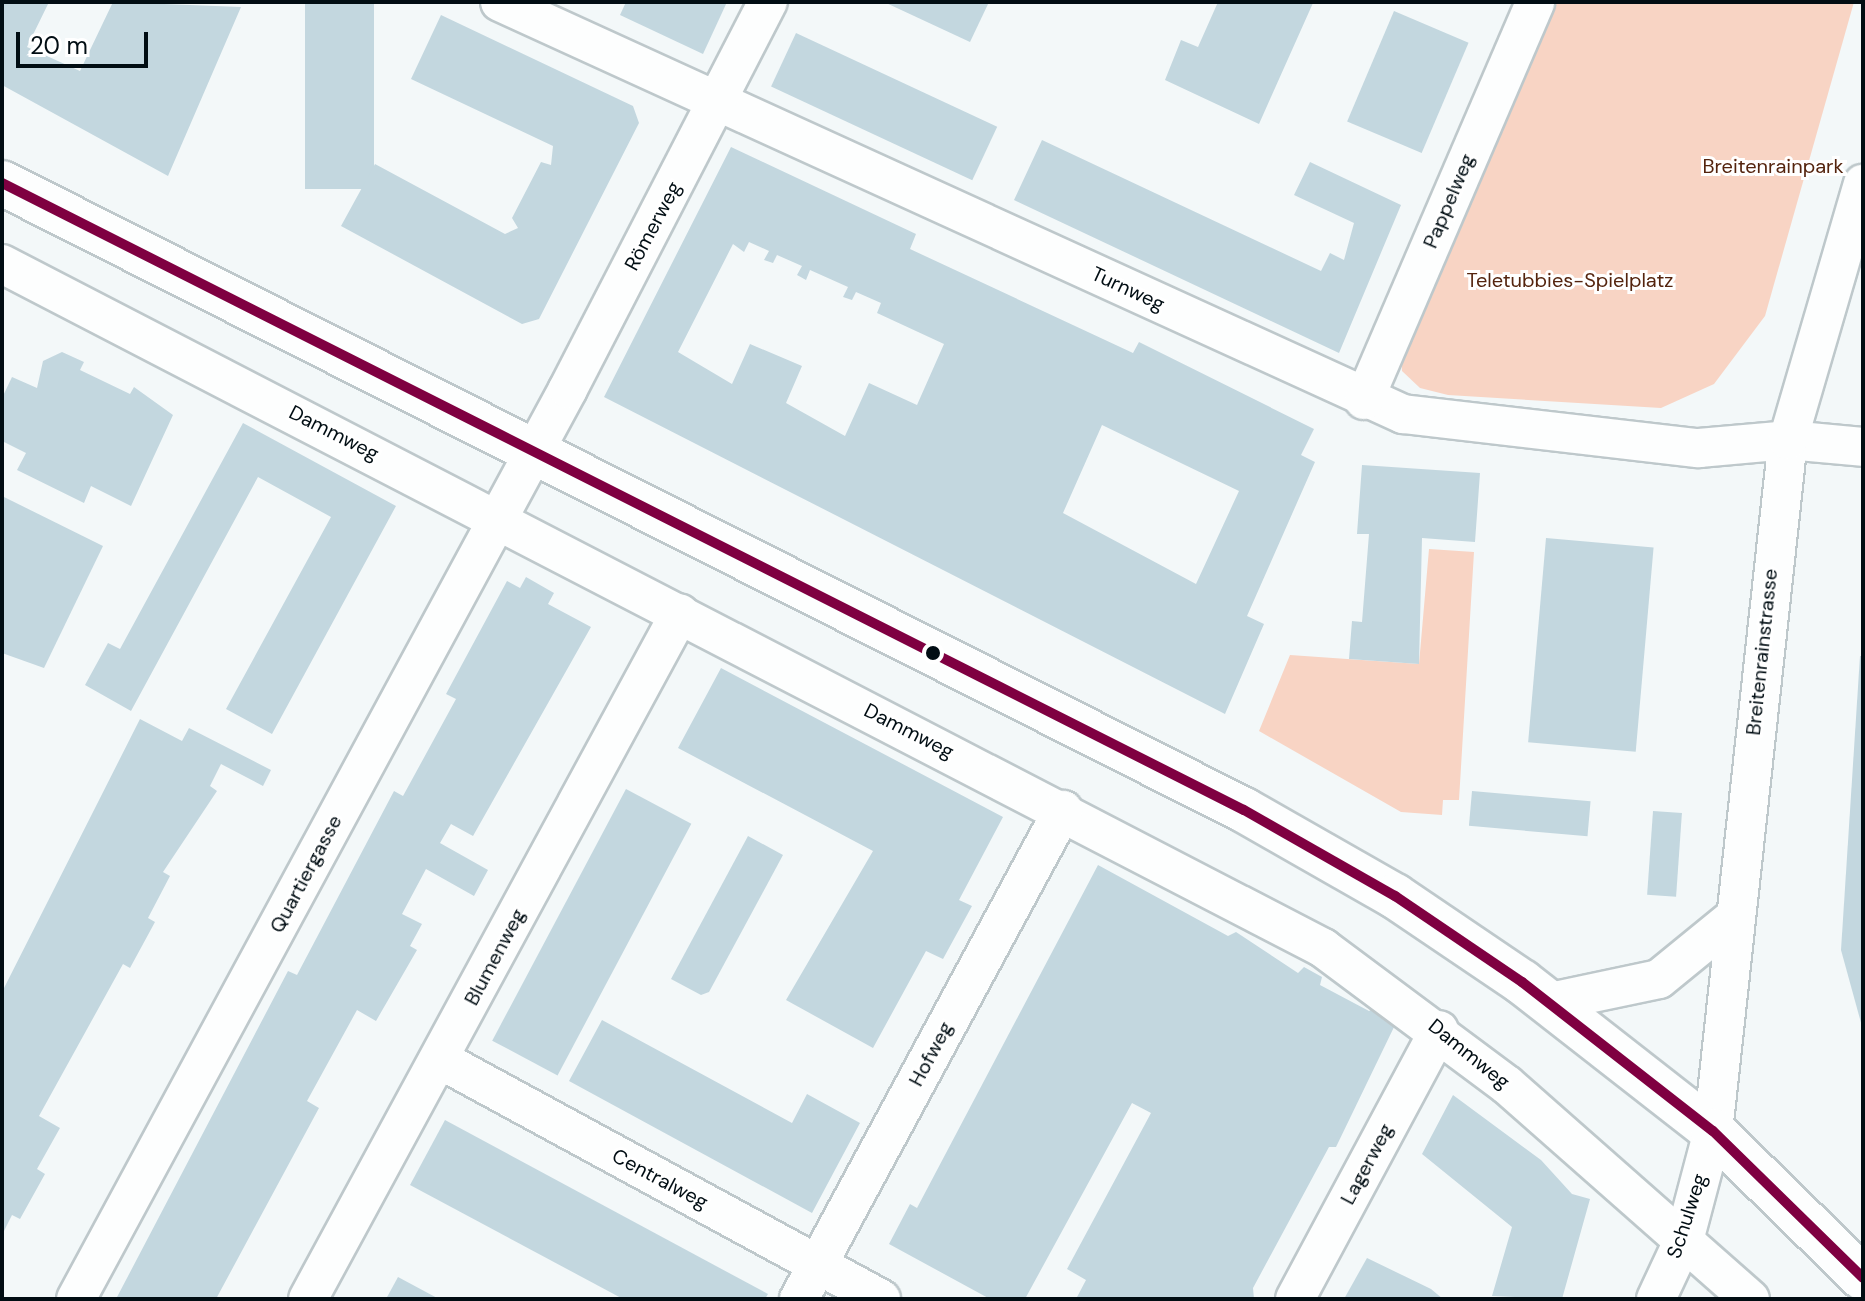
<!DOCTYPE html>
<html>
<head>
<meta charset="utf-8">
<style>
	body { margin:0 }
	#map { position:relative; width:1865px; height:1301px; overflow:hidden; background:#f3f8f9; font-family:"DM Sans",sans-serif }
	div>[style] { position:absolute }
	.green>* { inset:0; background:#f8d4c4 }
	.building>* { inset:0; background:#c3d7df; transform-origin:0 0 }
	.roads { filter:drop-shadow(2px 0 #bec8cb) drop-shadow(-2px 0 #bec8cb) drop-shadow(0 2px #bec8cb) drop-shadow(0 -2px #bec8cb) }
	.street>* { height:38px; margin:-19px; padding:0 19px; transform-origin:19px; border-radius:19px; background:#fdfefe }
	.secondary>* { height:44px; margin:-22px; padding:0 22px; transform-origin:22px; border-radius:22px; background:#fdfefe }
	.bus-1>* { height:10px; margin:-5px; padding:0 5px; transform-origin:5px; border-radius:5px; background:#7f0041 }
	.dots>* { width:22px; height:22px; translate:-50% -50%; box-sizing:border-box; border:4px solid #fff; border-radius:50% }
	span { translate:-50% -50%; white-space:nowrap; text-align:center; line-height:1.15; -webkit-text-stroke:6px #fff; paint-order:stroke }
	.park-label { font-size:20px; color:#54240e }
	.street-label { font-size:20px; color:#010d13 }
	.frame { position:absolute; inset:0; border:4px solid #010d13; pointer-events:none }
	.scale { position:absolute; left:16px; top:32px; width:132px; height:36px; box-sizing:border-box; border:4px solid #010d13; border-top:0; padding-left:10px; font-size:24px; line-height:28px; white-space:nowrap; color:#010d13; -webkit-text-stroke:6px #fff; paint-order:stroke }
</style>
</head>
<body>
<div id="map">
	<div class="green">
		<div style="clip-path:polygon(1555px 2px,1854px 2px,1765px 316px,1714px 384px,1661px 408px,1448px 395px,1420px 388px,1402px 371px,1401px 355px)"></div>
		<div style="clip-path:polygon(1429px 549px,1474px 552px,1459px 800px,1443px 800px,1442px 815px,1401px 812px,1259px 731px,1290px 655px,1419px 664px)"></div>
	</div>
	<div class="building">
		<div style="clip-path:polygon(2px 2px,49px 2px,27px 47px,80px 71px,113px 2px,241px 7px,168px 176px,2px 85px)"></div>
		<div style="left:305px;top:2px;width:69px;height:187px"></div>
		<div style="clip-path:polygon(626px 2px,727px 2px,703px 54px,620px 15px)"></div>
		<div style="clip-path:polygon(884px 2px,989px 2px,970px 42px)"></div>
		<div style="clip-path:polygon(1218px 2px,1313px 3px,1259px 124px,1165px 80px,1181px 40px,1198px 47px)"></div>
		<div style="left:1394px;top:11px;width:81px;height:120px;rotate:23deg"></div>
		<div style="clip-path:polygon(441px 15px,633px 106px,639px 123px,539px 319px,522px 324px,341px 226px,375px 164px,505px 234px,518px 228px,512px 218px,541px 162px,551px 165px,553px 146px,411px 79px)"></div>
		<div style="left:796px;top:33px;width:222px;height:59px;rotate:25deg"></div>
		<div style="clip-path:polygon(1042px 140px,1321px 271px,1330px 253px,1344px 260px,1354px 223px,1294px 195px,1310px 162px,1401px 205px,1339px 353px,1014px 200px)"></div>
		<div style="clip-path:polygon(evenodd,731px 147px,916px 234px,910px 249px,1133px 353px,1139px 342px,1314px 429px,1301px 455px,1315px 462px,1247px 616px,1264px 624px,1225px 714px,604px 397px,731px 147px,749px 242px,769px 251px,764px 260px,773px 263px,777px 255px,802px 266px,797px 275px,806px 280px,810px 270px,848px 287px,843px 297px,852px 300px,856px 292px,881px 303px,877px 313px,944px 344px,917px 405px,869px 383px,845px 436px,786px 403px,802px 366px,750px 344px,732px 384px,678px 352px,733px 244px,744px 252px,749px 242px,731px 147px,1102px 425px,1239px 491px,1196px 584px,1063px 513px,1102px 425px)"></div>
		<div style="clip-path:polygon(62px 352px,84px 362px,80px 370px,130px 394px,134px 387px,173px 415px,131px 506px,91px 486px,84px 503px,17px 470px,26px 453px,2px 441px,2px 398px,12px 377px,37px 388px,43px 361px)"></div>
		<div style="clip-path:polygon(243px 423px,396px 506px,272px 734px,226px 709px,331px 517px,258px 477px,131px 711px,85px 685px,108px 643px,120px 649px)"></div>
		<div style="clip-path:polygon(1362px 465px,1480px 473px,1475px 542px,1422px 538px,1419px 664px,1349px 659px,1352px 621px,1362px 622px,1369px 534px,1357px 534px)"></div>
		<div style="clip-path:polygon(2px 496px,103px 546px,44px 668px,2px 653px)"></div>
		<div style="left:1546px;top:538px;width:108px;height:205px;rotate:5deg"></div>
		<div style="clip-path:polygon(526px 577px,554px 593px,548px 604px,591px 627px,473px 836px,451px 824px,440px 843px,488px 870px,474px 896px,426px 869px,402px 914px,422px 924px,410px 946px,417px 950px,376px 1021px,357px 1010px,307px 1101px,319px 1108px,216px 1299px,116px 1299px,288px 971px,297px 975px,394px 791px,403px 796px,456px 699px,446px 694px,507px 581px,520px 588px)"></div>
		<div style="clip-path:polygon(1860px 656px,1863px 656px,1863px 1030px,1841px 950px)"></div>
		<div style="clip-path:polygon(721px 668px,1003px 817px,959px 900px,972px 906px,943px 959px,926px 951px,873px 1048px,786px 1000px,873px 851px,678px 748px)"></div>
		<div style="clip-path:polygon(140px 719px,182px 741px,189px 728px,271px 770px,263px 786px,221px 764px,210px 786px,217px 791px,163px 872px,170px 876px,148px 918px,155px 922px,130px 968px,123px 964px,39px 1116px,60px 1128px,37px 1169px,45px 1174px,20px 1219px,12px 1215px,2px 1235px,2px 992px)"></div>
		<div style="left:626px;top:789px;width:74px;height:285px;rotate:28deg"></div>
		<div style="left:1472px;top:791px;width:119px;height:35px;rotate:5deg"></div>
		<div style="left:1653px;top:811px;width:29px;height:84px;rotate:4deg"></div>
		<div style="clip-path:polygon(748px 836px,783px 855px,709px 992px,701px 995px,671px 979px)"></div>
		<div style="clip-path:polygon(1098px 865px,1228px 936px,1236px 932px,1298px 973px,1304px 967px,1322px 977px,1320px 985px,1369px 1011px,1376px 1007px,1395px 1025px,1336px 1147px,1329px 1147px,1253px 1288px,1254px 1299px,1076px 1299px,1086px 1280px,1067px 1269px,1151px 1113px,1132px 1103px,1025px 1299px,990px 1299px,889px 1244px,910px 1204px,917px 1208px)"></div>
		<div style="clip-path:polygon(602px 1020px,792px 1123px,807px 1094px,860px 1123px,812px 1213px,569px 1081px)"></div>
		<div style="clip-path:polygon(1453px 1095px,1541px 1160px,1572px 1194px,1590px 1199px,1562px 1299px,1492px 1296px,1512px 1227px,1422px 1154px)"></div>
		<div style="clip-path:polygon(445px 1120px,768px 1294px,765px 1299px,623px 1299px,410px 1185px)"></div>
		<div style="clip-path:polygon(1367px 1258px,1431px 1289px,1443px 1299px,1344px 1299px)"></div>
		<div style="clip-path:polygon(398px 1277px,439px 1299px,386px 1299px)"></div>
	</div>
	<div class="roads">
		<div class="street">
			<div style="left:500px;top:2px;width:993px;rotate:24.53deg"></div>
			<div style="left:1403px;top:414px;width:298px;rotate:6.6deg"></div>
			<div style="left:1699px;top:448px;width:89px;rotate:-5.1deg"></div>
			<div style="left:1788px;top:440px;width:75px;rotate:5.3deg"></div>
			<div style="left:2px;top:264px;width:1488px;rotate:27.37deg"></div>
			<div style="left:1323px;top:948px;width:229px;rotate:36.7deg"></div>
			<div style="left:1507px;top:1085px;width:324px;rotate:41.4deg"></div>
			<div style="left:1364px;top:400px;width:433px;rotate:-66.7deg"></div>
			<div style="left:1550px;top:1002px;width:111px;rotate:-11.9deg"></div>
			<div style="left:1659px;top:979px;width:98px;rotate:-39.2deg"></div>
			<div style="left:439px;top:1059px;width:503px;rotate:28.5deg"></div>
			<div style="left:76px;top:1299px;width:1034px;rotate:-61.6deg"></div>
			<div style="left:568px;top:389px;width:436px;rotate:-62.7deg"></div>
			<div style="left:308px;top:1299px;width:780px;rotate:-61.53deg"></div>
			<div style="left:799px;top:1299px;width:556px;rotate:-61.64deg"></div>
			<div style="left:1295px;top:1299px;width:305px;rotate:-61.8deg"></div>
			<div style="left:1656px;top:1299px;width:68px;rotate:-64.9deg"></div>
			<div style="left:1685px;top:1237px;width:110px;rotate:-75.2deg"></div>
			<div style="left:1713px;top:1131px;width:695px;rotate:-83.81deg"></div>
			<div style="left:1788px;top:440px;width:267px;rotate:-73.7deg"></div>
		</div>
		<div class="secondary">
			<div style="left:2px;top:183px;width:1391px;rotate:26.79deg"></div>
			<div style="left:1244px;top:810px;width:174px;rotate:29.7deg"></div>
			<div style="left:1395px;top:896px;width:153px;rotate:34.1deg"></div>
			<div style="left:1522px;top:982px;width:242px;rotate:38deg"></div>
			<div style="left:1713px;top:1131px;width:210px;rotate:44.4deg"></div>
		</div>
	</div>
	<div class="bus-1">
		<div style="left:2px;top:183px;width:1391px;rotate:26.79deg"></div>
		<div style="left:1244px;top:810px;width:174px;rotate:29.7deg"></div>
		<div style="left:1395px;top:896px;width:153px;rotate:34.1deg"></div>
		<div style="left:1522px;top:982px;width:242px;rotate:38deg"></div>
		<div style="left:1713px;top:1131px;width:210px;rotate:44.4deg"></div>
	</div>
	<div class="dots">
		<div style="left:933px;top:653px;background:#010d13"></div>
	</div>
	<div class="park-label">
		<span style="left:1773px;top:166px">Breitenrainpark</span>
		<span style="left:1570px;top:280px">Teletubbies-Spielplatz</span>
	</div>
	<div class="street-label">
		<span style="left:1449px;top:201px;rotate:-67deg">Pappelweg</span>
		<span style="left:653px;top:226px;rotate:-62deg">Römerweg</span>
		<span style="left:1128px;top:289px;rotate:25deg">Turnweg</span>
		<span style="left:334px;top:433px;rotate:27deg">Dammweg</span>
		<span style="left:1762px;top:652px;rotate:-84deg">Breitenrainstrasse</span>
		<span style="left:909px;top:731px;rotate:27deg">Dammweg</span>
		<span style="left:306px;top:874px;rotate:-62deg">Quartiergasse</span>
		<span style="left:495px;top:957px;rotate:-62deg">Blumenweg</span>
		<span style="left:931px;top:1054px;rotate:-62deg">Hofweg</span>
		<span style="left:1469px;top:1054px;rotate:39deg">Dammweg</span>
		<span style="left:1367px;top:1164px;rotate:-62deg">Lagerweg</span>
		<span style="left:660px;top:1179px;rotate:28deg">Centralweg</span>
		<span style="left:1687px;top:1216px;rotate:-72deg">Schulweg</span>
	</div>
	<div class="frame"></div>
	<div class="scale">20 m</div>
</div>
</body>
</html>
